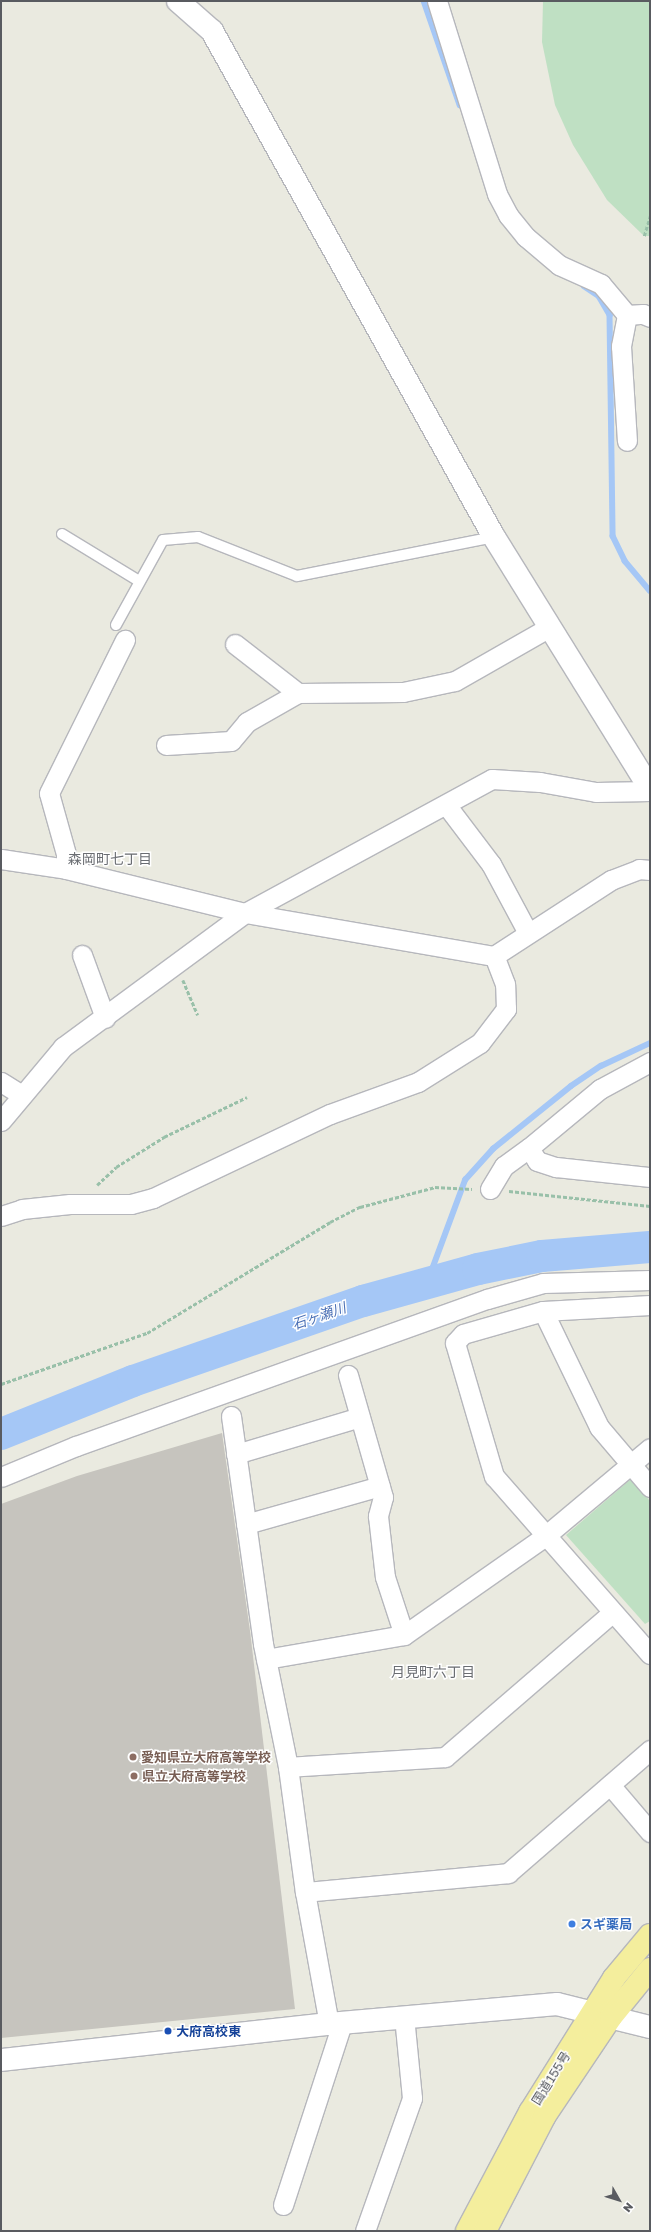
<!DOCTYPE html>
<html>
<head>
<meta charset="utf-8">
<style>
	body { margin:0 }
	#map { position:relative; width:651px; height:2232px; overflow:hidden; background:#eaeae0; font-family:"Golos Text","Noto Sans JP",sans-serif }
	div>[style] { position:absolute }
	.green>* { inset:0; background:#bfe0c3 }
	.stream>* { height:5.5px; margin:-2.75px; padding:0 2.75px; transform-origin:2.75px; border-radius:2.75px; background:#a5c7f6 }
	.river>* { height:32px; margin:-16px; padding:0 16px; transform-origin:16px; border-radius:16px; background:#a5c7f6 }
	.building>* { inset:0; background:#c6c4be }
	.path>* { height:2.5px; margin-top:-1.25px; transform-origin:0; background:repeating-linear-gradient(90deg,#99c0a9 0 4px,transparent 0 6px) }
	.roads { filter:drop-shadow(1px 0 #b6b7bc) drop-shadow(-1px 0 #b6b7bc) drop-shadow(0 1px #b6b7bc) drop-shadow(0 -1px #b6b7bc) }
	.service>* { height:10px; margin:-5px; padding:0 5px; transform-origin:5px; border-radius:5px; background:#fff }
	.minor>* { height:19px; margin:-9.5px; padding:0 9.5px; transform-origin:9.5px; border-radius:9.5px; background:#fff }
	.tertiary>* { height:22px; margin:-11px; padding:0 11px; transform-origin:11px; border-radius:11px; background:#fff }
	.trunk>* { height:22px; margin:-11px; padding:0 11px; transform-origin:11px; border-radius:11px; background:#f4ee9d }
	.dots>* { width:11px; height:11px; translate:-50% -50%; box-sizing:border-box; border:2px solid #fff; border-radius:50% }
	span { translate:-50% -50%; white-space:nowrap; text-align:center; line-height:1.15; -webkit-text-stroke:3px #fff; paint-order:stroke }
	.education-label { font-size:13px; color:#785e54; font-weight:700 }
	.left { translate:0 -50%; text-align:left }
	.shop-label { font-size:13px; color:#366cbe; font-weight:700 }
	.transit-label { font-size:13px; color:#164399; font-weight:700 }
	.street-label { font-size:13px; color:#595b60 }
	.neighbourhood-label { font-size:14px; color:#6a6d72 }
	.water-label { font-size:14px; color:#4b70b5; font-style:italic }
	.frame { position:absolute; inset:0; border:2px solid #595b60; pointer-events:none }
	.north { position:absolute; left:599px; top:2180px; width:40px; height:40px; -webkit-text-stroke:3px #fff; paint-order:stroke; rotate:129deg; font-size:11px; font-weight:700; line-height:16px; text-align:center; color:#595b60 }
	.north::after { content:''; display:block; margin:auto; width:14px; height:18px; background:#595b60; clip-path:polygon(50% 0,100% 100%,50% 72%,0 100%) }
</style>
</head>
<body>
<div id="map">
	<div class="green">
		<div style="clip-path:polygon(543px 1px,650px 1px,650px 236px,644px 236px,607px 200px,573px 145px,555px 105px,542px 42px)"></div>
		<div style="clip-path:polygon(631px 1479px,650px 1501px,650px 1621px,645px 1624px,566px 1535px)"></div>
	</div>
	<div class="stream">
		<div style="left:424px;top:1px;width:110px;rotate:70.9deg"></div>
		<div style="left:584px;top:286px;width:18px;rotate:34deg"></div>
		<div style="left:599px;top:296px;width:22px;rotate:60deg"></div>
		<div style="left:610px;top:315px;width:221px;rotate:89.2deg"></div>
		<div style="left:613px;top:536px;width:28px;rotate:64deg"></div>
		<div style="left:625px;top:561px;width:39px;rotate:50deg"></div>
		<div style="left:427px;top:1283px;width:110px;rotate:-69.7deg"></div>
		<div style="left:465px;top:1180px;width:42px;rotate:-47.9deg"></div>
		<div style="left:493px;top:1149px;width:100px;rotate:-38.9deg"></div>
		<div style="left:571px;top:1086px;width:36px;rotate:-34deg"></div>
		<div style="left:601px;top:1066px;width:54px;rotate:-25.1deg"></div>
	</div>
	<div class="river">
		<div style="left:1px;top:1434px;width:142px;rotate:-21.9deg"></div>
		<div style="left:133px;top:1381px;width:244px;rotate:-19.2deg"></div>
		<div style="left:363px;top:1301px;width:119px;rotate:-15.5deg"></div>
		<div style="left:478px;top:1269px;width:65px;rotate:-11.5deg"></div>
		<div style="left:542px;top:1256px;width:108px;rotate:-4.8deg"></div>
	</div>
	<div class="building">
		<div style="clip-path:polygon(222px 1433px,250px 1631px,295px 2009px,1px 2038px,1px 1504px,77px 1476px)"></div>
	</div>
	<div class="path">
		<div style="left:644px;top:236px;width:21px;rotate:-73deg"></div>
		<div style="left:183px;top:980px;width:38px;rotate:67deg"></div>
		<div style="left:97px;top:1185px;width:26px;rotate:-43deg"></div>
		<div style="left:116px;top:1167px;width:57px;rotate:-32deg"></div>
		<div style="left:164px;top:1137px;width:92px;rotate:-25.7deg"></div>
		<div style="left:509px;top:1191px;width:142px;rotate:6.1deg"></div>
		<div style="left:1px;top:1384px;width:155px;rotate:-19.3deg"></div>
		<div style="left:147px;top:1333px;width:214px;rotate:-31.2deg"></div>
		<div style="left:330px;top:1222px;width:34px;rotate:-27deg"></div>
		<div style="left:360px;top:1207px;width:78px;rotate:-14.9deg"></div>
		<div style="left:435px;top:1187px;width:37px;rotate:3deg"></div>
	</div>
	<div class="roads">
		<div class="service">
			<div style="left:62px;top:534px;width:90px;rotate:31.4deg"></div>
			<div style="left:116px;top:625px;width:97px;rotate:-61.1deg"></div>
			<div style="left:163px;top:540px;width:35px;rotate:-5deg"></div>
			<div style="left:198px;top:537px;width:106px;rotate:21.5deg"></div>
			<div style="left:297px;top:576px;width:201px;rotate:-11.2deg"></div>
		</div>
		<div class="minor">
			<div style="left:437px;top:1px;width:202px;rotate:72.7deg"></div>
			<div style="left:497px;top:194px;width:24px;rotate:62deg"></div>
			<div style="left:508px;top:215px;width:28px;rotate:51deg"></div>
			<div style="left:526px;top:237px;width:43px;rotate:40.3deg"></div>
			<div style="left:559px;top:265px;width:46px;rotate:24.3deg"></div>
			<div style="left:601px;top:284px;width:40px;rotate:50deg"></div>
			<div style="left:627px;top:315px;width:16px;rotate:-4deg"></div>
			<div style="left:643px;top:314px;width:8px;rotate:23deg"></div>
			<div style="left:627px;top:315px;width:32px;rotate:101deg"></div>
			<div style="left:621px;top:346px;width:95px;rotate:86.4deg"></div>
			<div style="left:235px;top:644px;width:80px;rotate:37.9deg"></div>
			<div style="left:166px;top:745px;width:65px;rotate:-3.5deg"></div>
			<div style="left:231px;top:741px;width:25px;rotate:-50deg"></div>
			<div style="left:247px;top:722px;width:59px;rotate:-29.6deg"></div>
			<div style="left:298px;top:693px;width:105px;rotate:-0.5deg"></div>
			<div style="left:403px;top:692px;width:53px;rotate:-11.9deg"></div>
			<div style="left:455px;top:681px;width:107px;rotate:-29.7deg"></div>
			<div style="left:447px;top:806px;width:73px;rotate:52.8deg"></div>
			<div style="left:491px;top:864px;width:78px;rotate:61.8deg"></div>
			<div style="left:1px;top:859px;width:66px;rotate:8.7deg"></div>
			<div style="left:66px;top:869px;width:184px;rotate:13.8deg"></div>
			<div style="left:245px;top:913px;width:253px;rotate:9.8deg"></div>
			<div style="left:494px;top:956px;width:140px;rotate:-33deg"></div>
			<div style="left:611px;top:880px;width:30px;rotate:-21deg"></div>
			<div style="left:639px;top:869px;width:11px;rotate:5deg"></div>
			<div style="left:66px;top:869px;width:15px;rotate:-90deg"></div>
			<div style="left:66px;top:854px;width:63px;rotate:-105.6deg"></div>
			<div style="left:49px;top:793px;width:171px;rotate:-63.6deg"></div>
			<div style="left:82px;top:955px;width:67px;rotate:69.9deg"></div>
			<div style="left:650px;top:1062px;width:57px;rotate:151.6deg"></div>
			<div style="left:600px;top:1089px;width:92px;rotate:140.3deg"></div>
			<div style="left:529px;top:1148px;width:15px;rotate:58deg"></div>
			<div style="left:537px;top:1161px;width:20px;rotate:18deg"></div>
			<div style="left:556px;top:1167px;width:95px;rotate:6.1deg"></div>
			<div style="left:1px;top:1082px;width:25px;rotate:32deg"></div>
			<div style="left:1px;top:1121px;width:97px;rotate:-50deg"></div>
			<div style="left:63px;top:1047px;width:226px;rotate:-36.4deg"></div>
			<div style="left:245px;top:913px;width:281px;rotate:-28.5deg"></div>
			<div style="left:492px;top:779px;width:48px;rotate:3.6deg"></div>
			<div style="left:540px;top:782px;width:57px;rotate:10.1deg"></div>
			<div style="left:596px;top:792px;width:54px;rotate:-1.1deg"></div>
			<div style="left:490px;top:1189px;width:27px;rotate:-59deg"></div>
			<div style="left:504px;top:1166px;width:31px;rotate:-36deg"></div>
			<div style="left:1px;top:1216px;width:22px;rotate:-18deg"></div>
			<div style="left:22px;top:1209px;width:48px;rotate:-5.9deg"></div>
			<div style="left:70px;top:1204px;width:61px"></div>
			<div style="left:131px;top:1204px;width:23px;rotate:-15deg"></div>
			<div style="left:153px;top:1198px;width:196px;rotate:-25.4deg"></div>
			<div style="left:330px;top:1114px;width:94px;rotate:-20deg"></div>
			<div style="left:418px;top:1082px;width:73px;rotate:-32.2deg"></div>
			<div style="left:480px;top:1043px;width:43px;rotate:-52.6deg"></div>
			<div style="left:506px;top:1009px;width:25px;rotate:-92deg"></div>
			<div style="left:505px;top:984px;width:30px;rotate:-111deg"></div>
			<div style="left:650px;top:1305px;width:107px;rotate:176.8deg"></div>
			<div style="left:543px;top:1311px;width:83px;rotate:164deg"></div>
			<div style="left:463px;top:1334px;width:12px;rotate:132deg"></div>
			<div style="left:455px;top:1343px;width:139px;rotate:73.7deg"></div>
			<div style="left:494px;top:1476px;width:237px;rotate:48.8deg"></div>
			<div style="left:543px;top:1311px;width:129px;rotate:64.2deg"></div>
			<div style="left:599px;top:1427px;width:79px;rotate:49.6deg"></div>
			<div style="left:348px;top:1375px;width:127px;rotate:74deg"></div>
			<div style="left:383px;top:1497px;width:20px;rotate:105deg"></div>
			<div style="left:378px;top:1516px;width:61px;rotate:83.5deg"></div>
			<div style="left:385px;top:1577px;width:61px;rotate:71.9deg"></div>
			<div style="left:231px;top:1416px;width:230px;rotate:82deg"></div>
			<div style="left:263px;top:1644px;width:126px;rotate:78.5deg"></div>
			<div style="left:288px;top:1767px;width:126px;rotate:82.3deg"></div>
			<div style="left:305px;top:1892px;width:134px;rotate:79.7deg"></div>
			<div style="left:236px;top:1454px;width:129px;rotate:-16.6deg"></div>
			<div style="left:1px;top:1477px;width:81px;rotate:-22.5deg"></div>
			<div style="left:76px;top:1446px;width:436px;rotate:-19.7deg"></div>
			<div style="left:487px;top:1299px;width:58px;rotate:-15.9deg"></div>
			<div style="left:543px;top:1283px;width:107px;rotate:-1.6deg"></div>
			<div style="left:246px;top:1524px;width:139px;rotate:-15.8deg"></div>
			<div style="left:266px;top:1659px;width:140px;rotate:-9.9deg"></div>
			<div style="left:404px;top:1635px;width:171px;rotate:-35deg"></div>
			<div style="left:544px;top:1537px;width:138px;rotate:-40deg"></div>
			<div style="left:288px;top:1767px;width:157px;rotate:-3.6deg"></div>
			<div style="left:445px;top:1757px;width:221px;rotate:-40.8deg"></div>
			<div style="left:610px;top:1785px;width:62px;rotate:49.6deg"></div>
			<div style="left:305px;top:1892px;width:204px;rotate:-5.3deg"></div>
			<div style="left:508px;top:1873px;width:188px;rotate:-40.9deg"></div>
			<div style="left:283px;top:2205px;width:191px;rotate:-72deg"></div>
			<div style="left:365px;top:2231px;width:141px;rotate:-70.5deg"></div>
			<div style="left:412px;top:2098px;width:82px;rotate:-95.6deg"></div>
		</div>
		<div class="tertiary">
			<div style="left:178px;top:1px;width:45px;rotate:41.4deg"></div>
			<div style="left:212px;top:31px;width:579px;rotate:60.87deg"></div>
			<div style="left:494px;top:537px;width:296px;rotate:58.2deg"></div>
			<div style="left:1px;top:2060px;width:330px;rotate:-6.3deg"></div>
			<div style="left:329px;top:2024px;width:229px;rotate:-5deg"></div>
			<div style="left:557px;top:2004px;width:96px;rotate:13.9deg"></div>
		</div>
		<div class="trunk">
			<div style="left:467px;top:2231px;width:135px;rotate:-62.1deg"></div>
			<div style="left:530px;top:2112px;width:158px;rotate:-57.9deg"></div>
			<div style="left:614px;top:1978px;width:56px;rotate:-50.1deg"></div>
			<div style="left:485px;top:2231px;width:128px;rotate:-62.6deg"></div>
			<div style="left:544px;top:2117px;width:120px;rotate:-56.2deg"></div>
			<div style="left:611px;top:2017px;width:62px;rotate:-50.9deg"></div>
		</div>
	</div>
	<div class="dots">
		<div style="left:133px;top:1757px;background:#8d6e63"></div>
		<div style="left:134px;top:1776px;background:#8d6e63"></div>
		<div style="left:572px;top:1924px;background:#3f7fe0"></div>
		<div style="left:168px;top:2031px;background:#1a4fb4"></div>
	</div>
	<div class="education-label">
		<span class="left" style="left:141px;top:1757px">愛知県立大府高等学校</span>
		<span class="left" style="left:142px;top:1776px">県立大府高等学校</span>
	</div>
	<div class="shop-label">
		<span class="left" style="left:580px;top:1924px">スギ薬局</span>
	</div>
	<div class="transit-label">
		<span class="left" style="left:176px;top:2031px">大府高校東</span>
	</div>
	<div class="street-label">
		<span style="left:551px;top:2078px;rotate:-58deg">国道155号</span>
	</div>
	<div class="neighbourhood-label">
		<span style="left:110px;top:859px">森岡町七丁目</span>
		<span style="left:433px;top:1672px">月見町六丁目</span>
	</div>
	<div class="water-label">
		<span style="left:319px;top:1316px;rotate:-19deg">石ヶ瀬川</span>
	</div>
	<div class="frame"></div>
	<div class="north">N</div>
</div>
</body>
</html>
